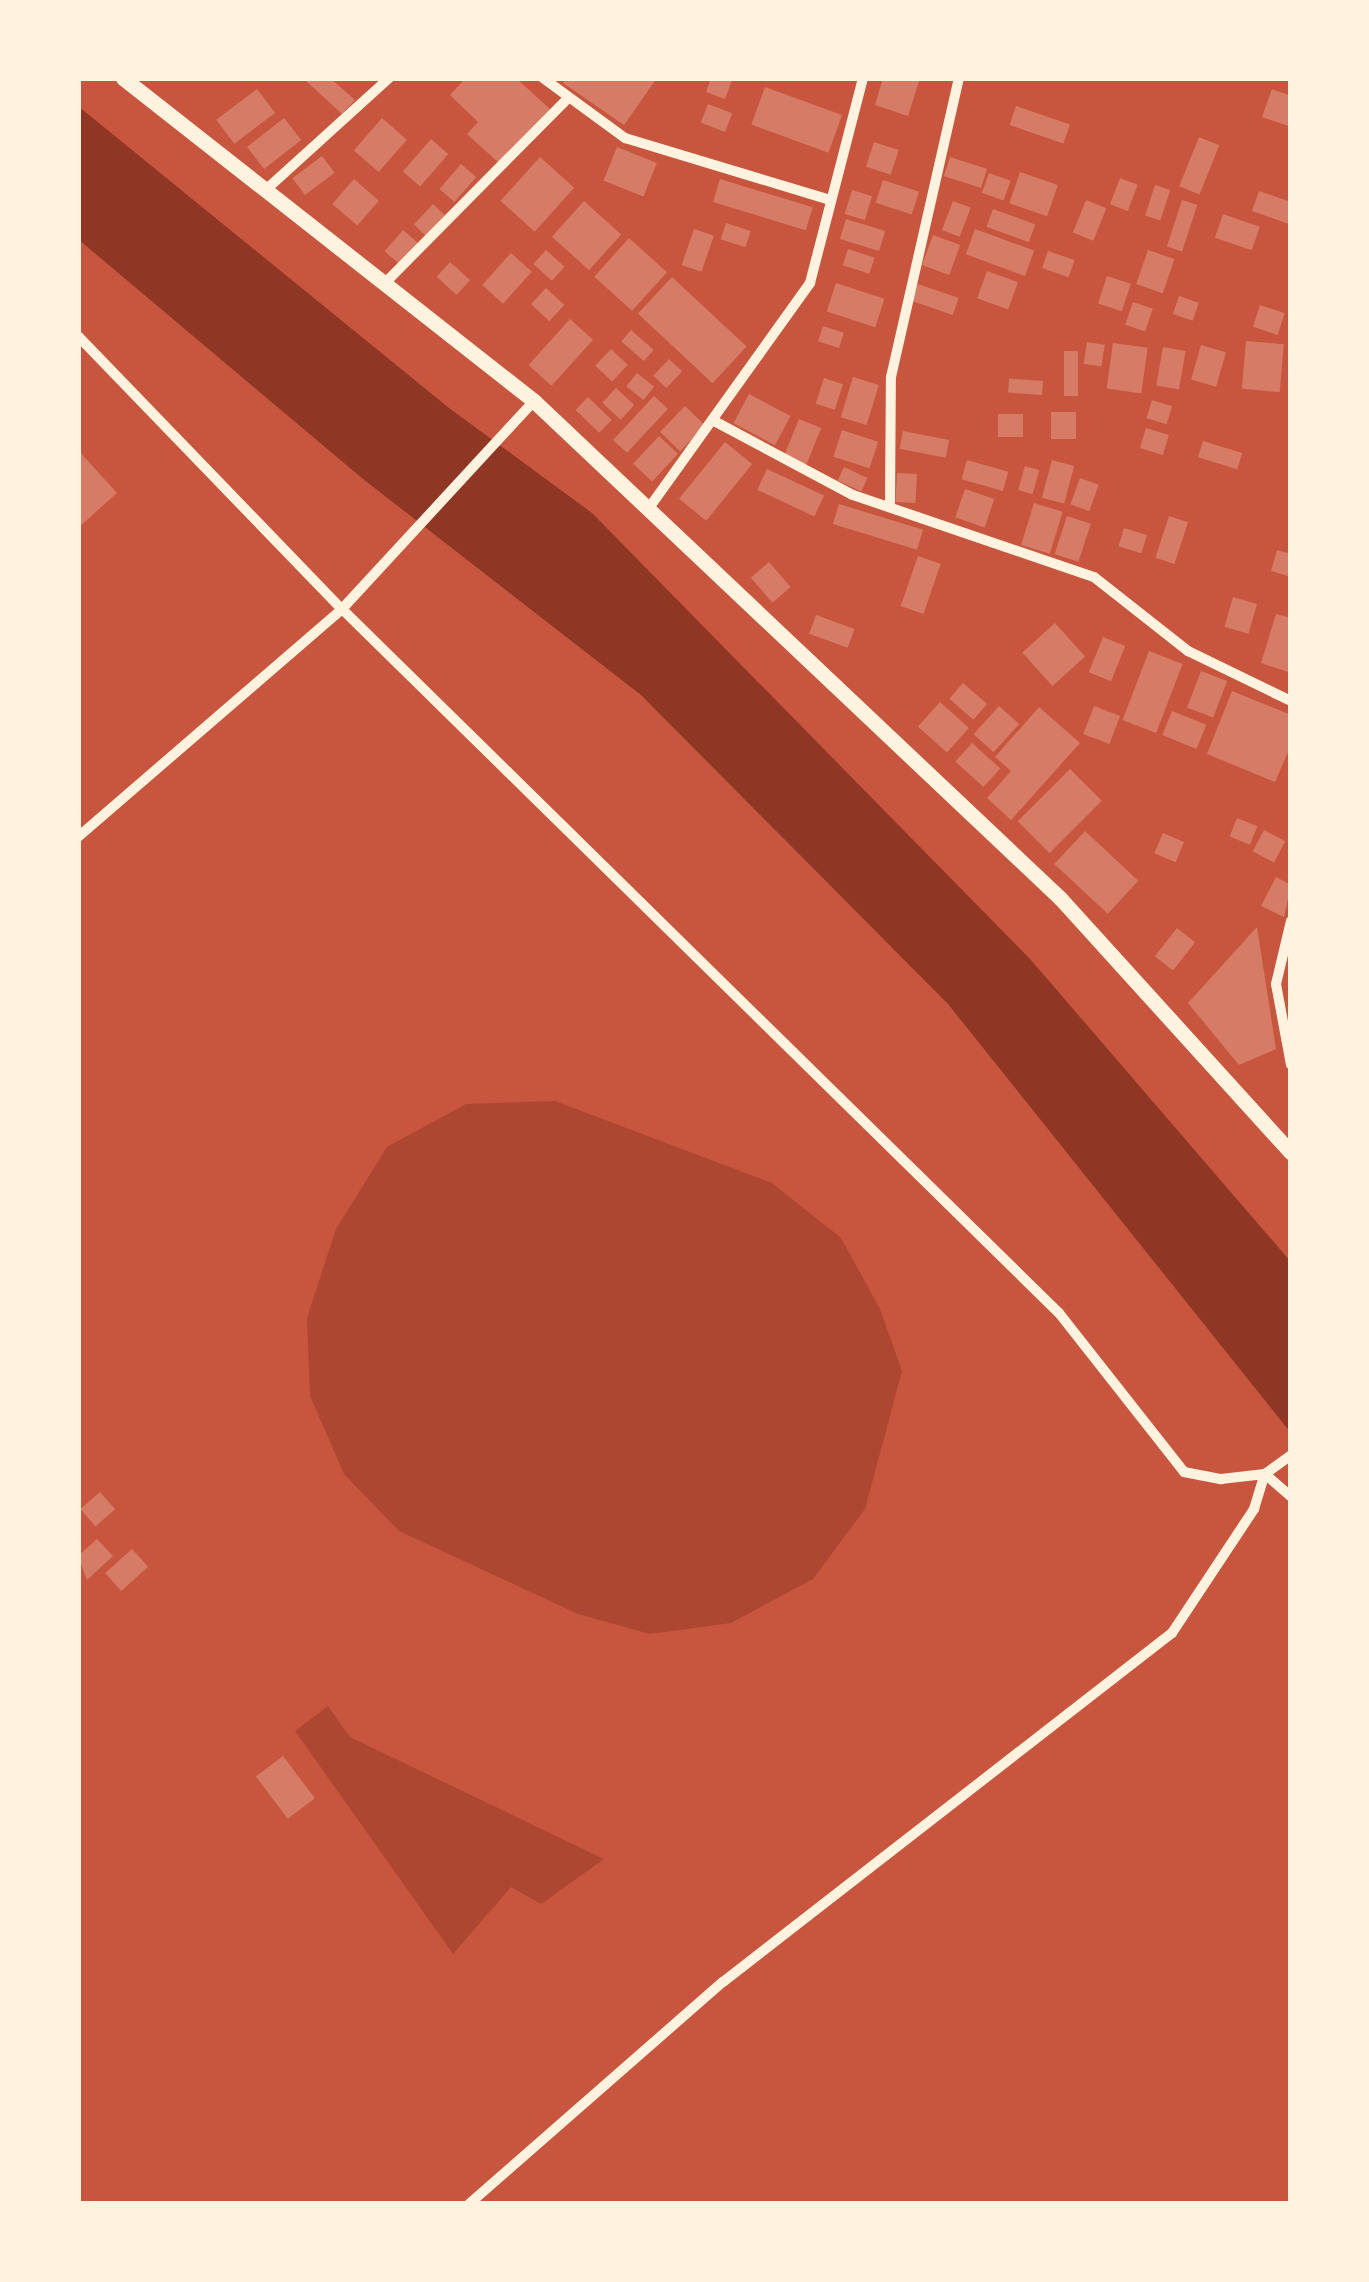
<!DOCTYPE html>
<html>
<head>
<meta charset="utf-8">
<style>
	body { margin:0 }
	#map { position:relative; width:1369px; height:2282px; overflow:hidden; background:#c8553d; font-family:"PT Sans Narrow",sans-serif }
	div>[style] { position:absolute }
	.green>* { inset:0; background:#ae4732 }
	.water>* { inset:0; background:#8f3625 }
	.building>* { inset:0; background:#d67c66; transform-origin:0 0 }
	.minor>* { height:10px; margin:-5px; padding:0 5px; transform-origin:5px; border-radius:5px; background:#fff3e0 }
	.primary>* { height:15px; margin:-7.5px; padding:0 7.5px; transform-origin:7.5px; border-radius:7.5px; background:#fff3e0 }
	span { translate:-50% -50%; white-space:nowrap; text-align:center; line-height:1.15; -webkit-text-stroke:10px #fff3e0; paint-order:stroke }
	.frame { position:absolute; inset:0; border:81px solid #fff3e0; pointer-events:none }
</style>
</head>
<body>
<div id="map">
	<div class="green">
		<div style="clip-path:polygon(555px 1101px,772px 1183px,841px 1238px,880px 1309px,902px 1371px,865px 1509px,813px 1579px,731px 1623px,650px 1634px,578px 1614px,399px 1531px,344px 1474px,310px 1396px,307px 1318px,336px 1229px,387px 1147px,466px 1104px)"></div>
		<div style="clip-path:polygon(328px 1706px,350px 1737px,604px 1859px,541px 1904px,511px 1887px,453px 1954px,295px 1731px)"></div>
	</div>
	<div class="water">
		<div style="clip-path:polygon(78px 106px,449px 408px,592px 513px,1030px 959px,1291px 1262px,1291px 1433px,948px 1004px,641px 695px,363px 479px,78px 239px)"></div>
	</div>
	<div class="building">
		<div style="clip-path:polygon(330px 78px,355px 100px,342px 114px,305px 80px)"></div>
		<div style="clip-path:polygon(466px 78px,517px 79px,550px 109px,500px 164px,467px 134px,478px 122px,450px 95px)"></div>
		<div style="clip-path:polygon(567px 78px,657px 78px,624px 125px,563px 83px)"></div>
		<div style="clip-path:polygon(711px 78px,732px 80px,725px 99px,706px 92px)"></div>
		<div style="clip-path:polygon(883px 78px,920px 78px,908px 116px,875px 105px)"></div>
		<div style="left:765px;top:87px;width:82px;height:40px;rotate:20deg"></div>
		<div style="left:257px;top:89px;width:30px;height:51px;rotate:53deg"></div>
		<div style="clip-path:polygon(1272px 89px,1291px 96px,1291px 127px,1262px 117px)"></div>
		<div style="left:708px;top:104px;width:26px;height:20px;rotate:21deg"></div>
		<div style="left:1016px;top:106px;width:57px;height:20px;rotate:19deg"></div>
		<div style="left:284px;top:118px;width:28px;height:47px;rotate:52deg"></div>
		<div style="left:382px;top:118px;width:33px;height:43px;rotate:41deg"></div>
		<div style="left:1199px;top:137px;width:22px;height:53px;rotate:22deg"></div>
		<div style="left:431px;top:139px;width:23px;height:43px;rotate:41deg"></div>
		<div style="left:874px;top:142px;width:26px;height:26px;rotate:18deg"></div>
		<div style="left:617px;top:147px;width:43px;height:36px;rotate:22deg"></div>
		<div style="left:322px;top:156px;width:21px;height:37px;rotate:53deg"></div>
		<div style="left:540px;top:157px;width:46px;height:59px;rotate:42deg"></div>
		<div style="left:950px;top:157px;width:39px;height:20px;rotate:18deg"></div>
		<div style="left:461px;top:164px;width:20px;height:33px;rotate:41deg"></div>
		<div style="left:1020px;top:172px;width:40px;height:33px;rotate:19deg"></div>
		<div style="left:989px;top:173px;width:23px;height:21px;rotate:20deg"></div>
		<div style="left:1120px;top:178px;width:19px;height:28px;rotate:21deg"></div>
		<div style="left:354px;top:179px;width:33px;height:33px;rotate:41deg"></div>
		<div style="left:720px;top:179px;width:97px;height:24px;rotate:17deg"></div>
		<div style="left:883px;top:180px;width:38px;height:24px;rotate:18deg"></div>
		<div style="left:1155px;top:185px;width:16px;height:32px;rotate:18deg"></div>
		<div style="left:852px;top:190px;width:21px;height:25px;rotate:17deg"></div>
		<div style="clip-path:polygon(1259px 191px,1291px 202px,1289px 224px,1252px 211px)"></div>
		<div style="left:1086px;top:200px;width:22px;height:35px;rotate:22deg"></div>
		<div style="left:1182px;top:200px;width:16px;height:49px;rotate:18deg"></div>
		<div style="left:584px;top:201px;width:50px;height:48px;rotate:42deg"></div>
		<div style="left:953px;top:201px;width:19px;height:31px;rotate:21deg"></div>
		<div style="left:433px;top:204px;width:16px;height:28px;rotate:43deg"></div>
		<div style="left:993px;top:209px;width:45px;height:19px;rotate:20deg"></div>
		<div style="left:1223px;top:214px;width:39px;height:25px;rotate:19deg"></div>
		<div style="left:846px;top:219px;width:41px;height:21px;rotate:17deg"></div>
		<div style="left:726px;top:223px;width:26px;height:17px;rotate:18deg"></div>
		<div style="left:694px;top:229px;width:21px;height:38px;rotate:19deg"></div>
		<div style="left:975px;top:229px;width:63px;height:27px;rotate:20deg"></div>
		<div style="left:403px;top:230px;width:21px;height:28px;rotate:41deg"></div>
		<div style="left:933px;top:235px;width:29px;height:32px;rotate:20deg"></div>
		<div style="left:629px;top:238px;width:51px;height:52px;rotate:42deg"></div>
		<div style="left:848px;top:249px;width:28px;height:17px;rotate:18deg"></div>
		<div style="left:546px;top:250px;width:25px;height:19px;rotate:42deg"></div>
		<div style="left:1148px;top:250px;width:28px;height:36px;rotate:19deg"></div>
		<div style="left:1048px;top:251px;width:28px;height:18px;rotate:19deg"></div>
		<div style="left:511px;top:253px;width:28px;height:43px;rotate:42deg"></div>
		<div style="left:450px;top:262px;width:27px;height:20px;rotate:42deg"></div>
		<div style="left:987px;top:271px;width:33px;height:29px;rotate:20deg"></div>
		<div style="left:1107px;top:276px;width:25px;height:29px;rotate:18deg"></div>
		<div style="left:672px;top:277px;width:102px;height:50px;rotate:43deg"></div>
		<div style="left:836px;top:283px;width:51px;height:30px;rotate:18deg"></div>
		<div style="left:918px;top:284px;width:43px;height:18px;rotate:19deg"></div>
		<div style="left:546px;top:288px;width:25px;height:22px;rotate:43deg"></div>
		<div style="left:1179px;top:296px;width:21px;height:19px;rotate:19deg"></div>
		<div style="left:1133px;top:302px;width:21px;height:24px;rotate:19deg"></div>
		<div style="left:1260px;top:305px;width:26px;height:23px;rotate:18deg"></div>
		<div style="left:570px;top:319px;width:31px;height:62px;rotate:42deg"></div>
		<div style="left:823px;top:326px;width:22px;height:16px;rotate:18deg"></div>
		<div style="left:631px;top:330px;width:30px;height:15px;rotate:41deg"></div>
		<div style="left:1246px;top:341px;width:38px;height:48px;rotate:5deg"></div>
		<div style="left:1087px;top:342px;width:18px;height:22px;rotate:9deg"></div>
		<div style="left:1113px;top:343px;width:35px;height:46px;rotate:8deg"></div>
		<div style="left:1201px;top:345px;width:26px;height:36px;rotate:16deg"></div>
		<div style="left:1163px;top:347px;width:23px;height:39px;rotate:10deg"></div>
		<div style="left:611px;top:349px;width:23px;height:23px;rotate:43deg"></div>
		<div style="left:1078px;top:351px;width:45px;height:14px;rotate:90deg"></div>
		<div style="left:669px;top:359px;width:18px;height:23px;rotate:43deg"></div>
		<div style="left:637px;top:373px;width:22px;height:17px;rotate:39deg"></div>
		<div style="left:853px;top:377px;width:27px;height:42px;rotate:17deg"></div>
		<div style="left:824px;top:378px;width:20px;height:27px;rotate:18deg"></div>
		<div style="left:1043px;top:381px;width:14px;height:34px;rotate:94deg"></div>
		<div style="left:616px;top:388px;width:25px;height:20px;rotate:43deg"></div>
		<div style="left:749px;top:394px;width:47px;height:33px;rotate:28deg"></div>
		<div style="left:654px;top:396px;width:19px;height:60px;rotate:43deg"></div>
		<div style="left:588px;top:397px;width:33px;height:18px;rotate:44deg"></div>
		<div style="left:1152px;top:400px;width:21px;height:19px;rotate:17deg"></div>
		<div style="left:685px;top:406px;width:28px;height:36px;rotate:44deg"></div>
		<div style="left:1051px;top:412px;width:25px;height:27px"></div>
		<div style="left:1023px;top:414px;width:23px;height:25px;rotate:90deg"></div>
		<div style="left:799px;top:419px;width:24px;height:40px;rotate:22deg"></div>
		<div style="left:1146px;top:428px;width:24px;height:21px;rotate:17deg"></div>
		<div style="left:842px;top:430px;width:38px;height:28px;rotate:18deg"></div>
		<div style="left:903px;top:431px;width:47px;height:18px;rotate:11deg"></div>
		<div style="left:659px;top:436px;width:26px;height:38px;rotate:43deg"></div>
		<div style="left:1203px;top:441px;width:41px;height:17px;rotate:17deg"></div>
		<div style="left:725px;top:442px;width:35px;height:73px;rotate:39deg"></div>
		<div style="clip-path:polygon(78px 450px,117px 493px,78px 528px)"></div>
		<div style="left:967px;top:460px;width:43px;height:20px;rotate:16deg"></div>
		<div style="left:1052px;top:460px;width:23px;height:39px;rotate:15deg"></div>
		<div style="left:1025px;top:466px;width:15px;height:25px;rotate:16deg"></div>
		<div style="left:844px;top:467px;width:26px;height:15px;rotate:25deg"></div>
		<div style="left:767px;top:469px;width:63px;height:23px;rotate:25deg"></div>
		<div style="left:897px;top:473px;width:20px;height:29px;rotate:3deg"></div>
		<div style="left:1080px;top:478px;width:20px;height:28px;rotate:20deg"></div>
		<div style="left:965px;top:489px;width:31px;height:30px;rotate:19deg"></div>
		<div style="left:1034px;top:503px;width:30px;height:44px;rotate:17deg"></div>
		<div style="left:839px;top:504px;width:88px;height:21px;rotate:17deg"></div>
		<div style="left:1067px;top:516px;width:25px;height:40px;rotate:18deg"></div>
		<div style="left:1169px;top:516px;width:20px;height:44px;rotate:18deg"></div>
		<div style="left:1124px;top:528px;width:24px;height:19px;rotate:17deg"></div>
		<div style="clip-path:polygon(1277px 550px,1291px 554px,1291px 577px,1271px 571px)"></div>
		<div style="left:918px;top:556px;width:24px;height:53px;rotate:19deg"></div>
		<div style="left:769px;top:562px;width:33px;height:24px;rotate:49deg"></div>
		<div style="left:1233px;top:597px;width:25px;height:31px;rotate:16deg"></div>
		<div style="clip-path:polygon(1276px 614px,1291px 618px,1288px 672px,1261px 663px)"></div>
		<div style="left:816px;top:615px;width:41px;height:20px;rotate:20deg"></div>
		<div style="left:1055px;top:623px;width:45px;height:44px;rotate:48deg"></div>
		<div style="left:1103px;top:637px;width:24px;height:38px;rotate:22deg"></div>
		<div style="left:1149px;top:651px;width:36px;height:74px;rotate:21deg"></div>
		<div style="left:1201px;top:671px;width:28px;height:39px;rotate:21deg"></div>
		<div style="left:963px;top:683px;width:32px;height:21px;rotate:41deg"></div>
		<div style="clip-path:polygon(1232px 691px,1291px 715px,1291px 745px,1275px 782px,1207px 754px)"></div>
		<div style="left:940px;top:702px;width:39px;height:33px;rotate:42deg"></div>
		<div style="left:999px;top:706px;width:27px;height:38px;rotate:42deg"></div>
		<div style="left:1094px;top:706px;width:28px;height:30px;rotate:21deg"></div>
		<div style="clip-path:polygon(1039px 707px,1080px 743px,1011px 820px,987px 798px,1011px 771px,995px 757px)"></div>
		<div style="left:1172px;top:711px;width:37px;height:26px;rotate:22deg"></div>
		<div style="left:972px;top:743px;width:38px;height:25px;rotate:42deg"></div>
		<div style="left:1070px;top:769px;width:45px;height:74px;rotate:45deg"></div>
		<div style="left:1237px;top:818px;width:22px;height:20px;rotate:22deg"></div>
		<div style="left:1264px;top:830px;width:24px;height:24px;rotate:28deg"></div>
		<div style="left:1085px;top:831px;width:73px;height:45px;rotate:43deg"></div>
		<div style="left:1163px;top:833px;width:23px;height:22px;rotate:23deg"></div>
		<div style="clip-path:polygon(1276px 877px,1291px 885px,1284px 917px,1261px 906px)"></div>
		<div style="clip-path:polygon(1257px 927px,1276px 1049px,1239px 1065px,1188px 1003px)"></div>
		<div style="left:1177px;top:928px;width:23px;height:36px;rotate:38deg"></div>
		<div style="left:100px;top:1492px;width:23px;height:26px;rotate:49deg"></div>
		<div style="clip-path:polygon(97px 1539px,113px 1556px,87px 1580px,78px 1556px)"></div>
		<div style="left:132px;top:1549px;width:24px;height:36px;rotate:48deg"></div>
		<div style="left:283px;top:1756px;width:53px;height:34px;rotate:53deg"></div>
	</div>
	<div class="minor">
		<div style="left:543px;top:78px;width:102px;rotate:36.2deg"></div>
		<div style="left:625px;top:138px;width:214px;rotate:16.8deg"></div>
		<div style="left:270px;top:186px;width:161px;rotate:-42.2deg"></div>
		<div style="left:388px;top:280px;width:253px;rotate:-45.3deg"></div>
		<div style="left:78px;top:336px;width:380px;rotate:46deg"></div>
		<div style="left:342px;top:609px;width:1005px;rotate:44.48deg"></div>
		<div style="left:1059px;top:1313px;width:202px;rotate:51.8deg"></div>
		<div style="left:1184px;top:1472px;width:38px;rotate:11deg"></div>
		<div style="left:1221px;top:1479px;width:44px;rotate:-6.5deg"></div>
		<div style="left:1265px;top:1474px;width:32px;rotate:-36deg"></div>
		<div style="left:716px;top:422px;width:155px;rotate:28.1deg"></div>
		<div style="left:853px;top:495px;width:255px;rotate:18.8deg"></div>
		<div style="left:1094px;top:577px;width:120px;rotate:38.2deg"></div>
		<div style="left:1188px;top:651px;width:114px;rotate:25.9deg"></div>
		<div style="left:890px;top:506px;width:129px;rotate:-89.6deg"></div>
		<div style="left:891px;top:377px;width:307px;rotate:-77.2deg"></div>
		<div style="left:649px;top:508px;width:277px;rotate:-54.4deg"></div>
		<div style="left:810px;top:283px;width:212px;rotate:-75.5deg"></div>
		<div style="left:78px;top:837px;width:349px;rotate:-40.8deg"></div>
		<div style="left:342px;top:609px;width:283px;rotate:-47.3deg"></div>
		<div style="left:1291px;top:921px;width:65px;rotate:103.4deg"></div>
		<div style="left:1276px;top:984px;width:82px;rotate:79.5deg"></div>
		<div style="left:1265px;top:1474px;width:35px;rotate:41deg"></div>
		<div style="left:469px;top:2204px;width:337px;rotate:-41.2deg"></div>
		<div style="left:723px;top:1982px;width:569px;rotate:-37.86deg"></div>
		<div style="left:1172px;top:1633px;width:149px;rotate:-56.5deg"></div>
		<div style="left:1254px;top:1509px;width:37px;rotate:-73deg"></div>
	</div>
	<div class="primary">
		<div style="left:123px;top:78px;width:523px;rotate:38.16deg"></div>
		<div style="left:534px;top:401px;width:724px;rotate:43.38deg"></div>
		<div style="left:1060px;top:898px;width:344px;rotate:47.8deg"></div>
	</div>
	<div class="frame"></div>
</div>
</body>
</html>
